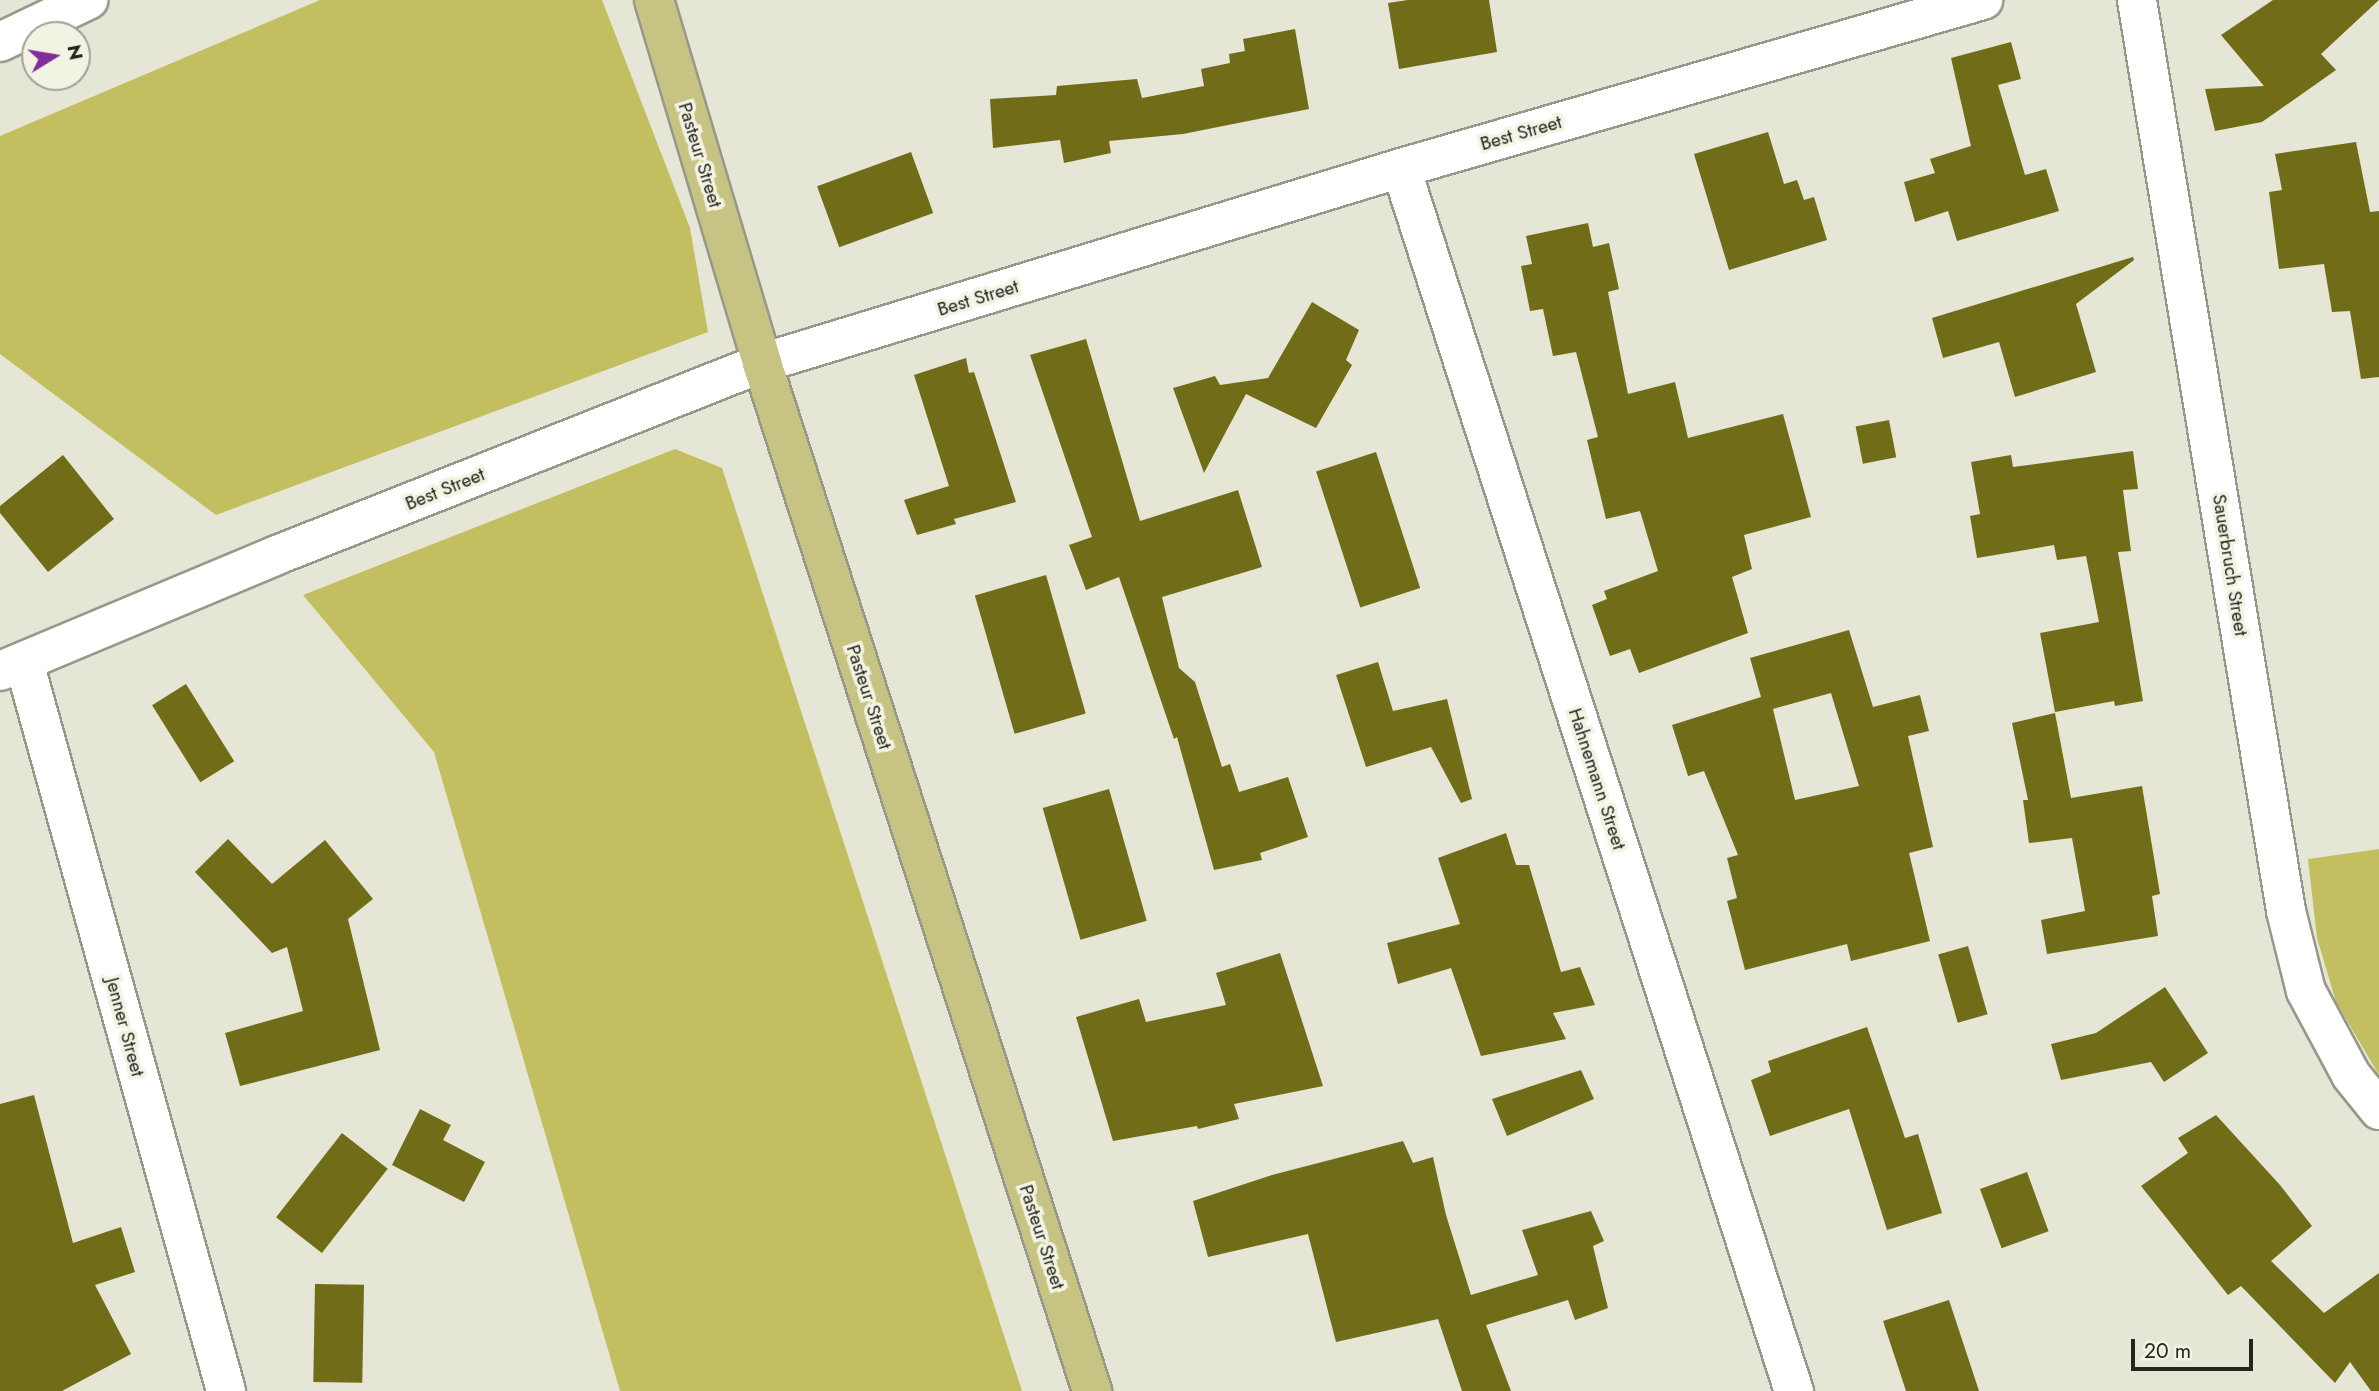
<!DOCTYPE html>
<html>
<head>
<meta charset="utf-8">
<style>
	body { margin:0 }
	#map { position:relative; width:2379px; height:1391px; overflow:hidden; background:#e6e6d6; font-family:Jost,sans-serif }
	div>[style] { position:absolute }
	.green>* { inset:0; background:#c3bf60 }
	.building>* { inset:0; background:#706c17; transform-origin:0 0 }
	.roads { filter:drop-shadow(2px 0 #98988a) drop-shadow(-2px 0 #98988a) drop-shadow(0 2px #98988a) drop-shadow(0 -2px #98988a) }
	.minor>* { height:38px; margin:-19px; padding:0 19px; transform-origin:19px; border-radius:19px; background:#fff }
	.major>* { height:38px; margin:-19px; padding:0 19px; transform-origin:19px; border-radius:19px; background:#c7c483 }
	span { translate:-50% -50%; white-space:nowrap; text-align:center; line-height:1.15; -webkit-text-stroke:7px #f3f3e4; paint-order:stroke }
	.street-label { font-size:19px; color:#25251f }
	.north { position:absolute; left:21px; top:21px; width:70px; height:70px; box-sizing:border-box; background:#f3f3e4; border:2px solid #a1a195; border-radius:50%; rotate:79deg; font-size:19px; font-weight:700; line-height:28px; text-align:center; color:#25251f }
	.north::after { content:''; display:block; margin:auto; width:24px; height:32px; background:#812d9c; clip-path:polygon(50% 0,100% 100%,50% 72%,0 100%) }
	.scale { position:absolute; left:2131px; top:1339px; width:122px; height:32px; box-sizing:border-box; border:4px solid #25251f; border-top:0; padding-left:9px; font-size:21px; line-height:24px; white-space:nowrap; color:#25251f; -webkit-text-stroke:5px #f3f3e4; paint-order:stroke }
</style>
</head>
<body>
<div id="map">
	<div class="green">
		<div style="clip-path:polygon(320px 0,602px 0,690px 228px,708px 332px,216px 515px,0 354px,0 136px)"></div>
		<div style="clip-path:polygon(675px 449px,722px 468px,1022px 1391px,620px 1391px,434px 752px,303px 595px)"></div>
		<div style="clip-path:polygon(2379px 849px,2379px 1075px,2336px 1002px,2317px 938px,2308px 859px)"></div>
	</div>
	<div class="building">
		<div style="clip-path:polygon(1408px 0,1489px 0,1497px 52px,1399px 69px,1388px 3px)"></div>
		<div style="clip-path:polygon(2273px 0,2379px 0,2321px 54px,2336px 70px,2262px 122px,2215px 131px,2205px 89px,2264px 86px,2221px 35px)"></div>
		<div style="clip-path:polygon(1295px 29px,1309px 109px,1183px 134px,1109px 141px,1111px 153px,1064px 163px,1060px 140px,993px 148px,990px 99px,1056px 95px,1057px 86px,1137px 79px,1142px 98px,1204px 86px,1201px 69px,1230px 63px,1229px 54px,1245px 51px,1243px 39px)"></div>
		<div style="clip-path:polygon(2011px 42px,2021px 79px,1998px 85px,2025px 175px,2046px 169px,2059px 211px,1957px 241px,1948px 211px,1915px 222px,1904px 182px,1935px 173px,1930px 159px,1971px 146px,1951px 58px)"></div>
		<div style="clip-path:polygon(1768px 132px,1784px 184px,1797px 180px,1804px 200px,1814px 197px,1827px 240px,1729px 270px,1694px 154px)"></div>
		<div style="clip-path:polygon(2356px 142px,2370px 212px,2379px 211px,2379px 377px,2361px 379px,2350px 311px,2332px 312px,2324px 264px,2279px 269px,2269px 192px,2282px 190px,2275px 154px)"></div>
		<div style="left:911px;top:152px;width:65px;height:100px;rotate:70deg"></div>
		<div style="clip-path:polygon(1588px 223px,1593px 247px,1609px 243px,1619px 289px,1608px 292px,1628px 394px,1675px 382px,1688px 438px,1783px 414px,1811px 517px,1744px 535px,1752px 569px,1732px 577px,1748px 633px,1639px 673px,1630px 649px,1610px 656px,1592px 605px,1607px 599px,1604px 591px,1658px 571px,1640px 511px,1606px 519px,1587px 440px,1598px 437px,1576px 352px,1553px 356px,1543px 309px,1530px 311px,1521px 266px,1532px 264px,1526px 236px)"></div>
		<div style="clip-path:polygon(2133px 257px,2134px 260px,2076px 304px,2096px 372px,2015px 397px,1999px 342px,1943px 358px,1932px 318px)"></div>
		<div style="clip-path:polygon(1312px 302px,1359px 330px,1346px 360px,1352px 365px,1316px 428px,1246px 394px,1204px 473px,1173px 388px,1215px 376px,1220px 385px,1268px 378px)"></div>
		<div style="clip-path:polygon(1086px 339px,1140px 521px,1238px 490px,1262px 567px,1162px 597px,1179px 668px,1195px 682px,1222px 767px,1230px 764px,1239px 792px,1288px 777px,1308px 837px,1260px 853px,1262px 860px,1214px 870px,1177px 737px,1174px 739px,1119px 577px,1086px 590px,1069px 545px,1092px 537px,1030px 355px)"></div>
		<div style="clip-path:polygon(966px 358px,969px 373px,974px 372px,1016px 502px,954px 519px,956px 524px,917px 535px,904px 500px,949px 486px,914px 375px)"></div>
		<div style="left:1889px;top:420px;width:38px;height:34px;rotate:79deg"></div>
		<div style="clip-path:polygon(2133px 451px,2138px 489px,2123px 490px,2131px 551px,2118px 552px,2143px 701px,2115px 706px,2114px 701px,2055px 712px,2040px 633px,2099px 622px,2086px 556px,2057px 560px,2054px 545px,1977px 558px,1970px 516px,1980px 514px,1971px 462px,2011px 455px,2013px 467px)"></div>
		<div style="left:1376px;top:452px;width:143px;height:63px;rotate:72deg"></div>
		<div style="clip-path:polygon(63px 455px,114px 519px,48px 572px,0 513px,0 506px)"></div>
		<div style="left:1046px;top:575px;width:144px;height:74px;rotate:74deg"></div>
		<div style="clip-path:polygon(evenodd,1849px 630px,1873px 707px,1920px 695px,1929px 731px,1908px 736px,1933px 847px,1909px 853px,1930px 941px,1851px 961px,1847px 944px,1745px 970px,1727px 901px,1737px 898px,1727px 858px,1738px 855px,1704px 771px,1688px 776px,1672px 725px,1761px 697px,1750px 658px,1849px 630px,1831px 693px,1859px 786px,1795px 800px,1773px 709px,1831px 693px)"></div>
		<div style="clip-path:polygon(1378px 662px,1393px 711px,1447px 699px,1472px 799px,1461px 803px,1431px 747px,1366px 767px,1336px 675px)"></div>
		<div style="left:186px;top:684px;width:91px;height:40px;rotate:58deg"></div>
		<div style="clip-path:polygon(2055px 713px,2071px 798px,2142px 786px,2160px 894px,2152px 896px,2158px 936px,2047px 954px,2041px 920px,2085px 911px,2072px 838px,2029px 843px,2023px 800px,2028px 800px,2012px 723px)"></div>
		<div style="left:1109px;top:789px;width:137px;height:69px;rotate:74deg"></div>
		<div style="clip-path:polygon(1506px 833px,1516px 865px,1529px 865px,1561px 972px,1580px 967px,1595px 1005px,1553px 1013px,1566px 1039px,1481px 1056px,1451px 968px,1398px 984px,1387px 943px,1460px 924px,1438px 858px)"></div>
		<div style="clip-path:polygon(228px 839px,272px 884px,325px 840px,373px 899px,348px 919px,380px 1050px,240px 1086px,225px 1033px,303px 1011px,287px 947px,272px 953px,195px 872px)"></div>
		<div style="left:1968px;top:946px;width:71px;height:31px;rotate:74deg"></div>
		<div style="clip-path:polygon(1280px 953px,1323px 1086px,1234px 1104px,1239px 1119px,1198px 1129px,1197px 1126px,1113px 1141px,1076px 1017px,1139px 999px,1146px 1022px,1226px 1005px,1216px 973px)"></div>
		<div style="clip-path:polygon(2165px 987px,2208px 1053px,2164px 1082px,2151px 1062px,2061px 1080px,2051px 1044px,2096px 1033px)"></div>
		<div style="clip-path:polygon(1867px 1027px,1905px 1138px,1918px 1134px,1942px 1213px,1887px 1230px,1849px 1109px,1770px 1136px,1751px 1080px,1771px 1072px,1768px 1061px)"></div>
		<div style="clip-path:polygon(1581px 1070px,1594px 1099px,1507px 1136px,1492px 1099px)"></div>
		<div style="clip-path:polygon(34px 1095px,73px 1243px,121px 1227px,135px 1272px,95px 1285px,131px 1354px,62px 1391px,0 1391px,0 1104px)"></div>
		<div style="clip-path:polygon(420px 1109px,451px 1125px,443px 1140px,485px 1162px,464px 1202px,392px 1165px)"></div>
		<div style="clip-path:polygon(2216px 1115px,2280px 1185px,2312px 1226px,2271px 1261px,2324px 1313px,2379px 1273px,2379px 1391px,2371px 1391px,2350px 1362px,2335px 1383px,2241px 1286px,2228px 1295px,2141px 1186px,2188px 1153px,2178px 1138px)"></div>
		<div style="left:342px;top:1133px;width:58px;height:107px;rotate:38deg"></div>
		<div style="clip-path:polygon(1403px 1141px,1413px 1163px,1433px 1157px,1446px 1215px,1471px 1295px,1538px 1275px,1522px 1230px,1591px 1211px,1604px 1241px,1593px 1246px,1608px 1308px,1575px 1320px,1568px 1300px,1486px 1325px,1511px 1391px,1462px 1391px,1438px 1319px,1336px 1342px,1308px 1234px,1208px 1257px,1193px 1201px,1272px 1175px)"></div>
		<div style="left:2027px;top:1172px;width:63px;height:50px;rotate:70deg"></div>
		<div style="left:315px;top:1284px;width:49px;height:98px;rotate:1deg"></div>
		<div style="clip-path:polygon(1949px 1300px,1979px 1391px,1906px 1391px,1883px 1321px)"></div>
	</div>
	<div class="roads">
		<div class="minor">
			<div style="left:2137px;top:0;width:923px;rotate:80.71deg"></div>
			<div style="left:2286px;top:911px;width:82px;rotate:76deg"></div>
			<div style="left:2306px;top:991px;width:95px;rotate:61.8deg"></div>
			<div style="left:2351px;top:1075px;width:45px;rotate:51.3deg"></div>
			<div style="left:0;top:42px;width:98px;rotate:-25.5deg"></div>
			<div style="left:1401px;top:168px;width:1285px;rotate:72.19deg"></div>
			<div style="left:24px;top:662px;width:756px;rotate:74.51deg"></div>
			<div style="left:0;top:671px;width:300px;rotate:-22.7deg"></div>
			<div style="left:277px;top:555px;width:522px;rotate:-21.6deg"></div>
			<div style="left:762px;top:363px;width:668px;rotate:-16.97deg"></div>
			<div style="left:1401px;top:168px;width:606px;rotate:-16.1deg"></div>
		</div>
		<div class="major">
			<div style="left:654px;top:0;width:379px;rotate:73.4deg"></div>
			<div style="left:762px;top:363px;width:1080px;rotate:72.2deg"></div>
		</div>
	</div>
	<div class="street-label">
		<span style="left:1521px;top:133px;rotate:-16deg">Best Street</span>
		<span style="left:700px;top:155px;rotate:73deg">Pasteur Street</span>
		<span style="left:978px;top:298px;rotate:-17deg">Best Street</span>
		<span style="left:445px;top:489px;rotate:-22deg">Best Street</span>
		<span style="left:2230px;top:565px;rotate:81deg">Sauerbruch Street</span>
		<span style="left:869px;top:697px;rotate:72deg">Pasteur Street</span>
		<span style="left:1597px;top:779px;rotate:72deg">Hahnemann Street</span>
		<span style="left:125px;top:1027px;rotate:75deg">Jenner Street</span>
		<span style="left:1042px;top:1237px;rotate:72deg">Pasteur Street</span>
	</div>
	<div class="north">N</div>
	<div class="scale">20 m</div>
</div>
</body>
</html>
